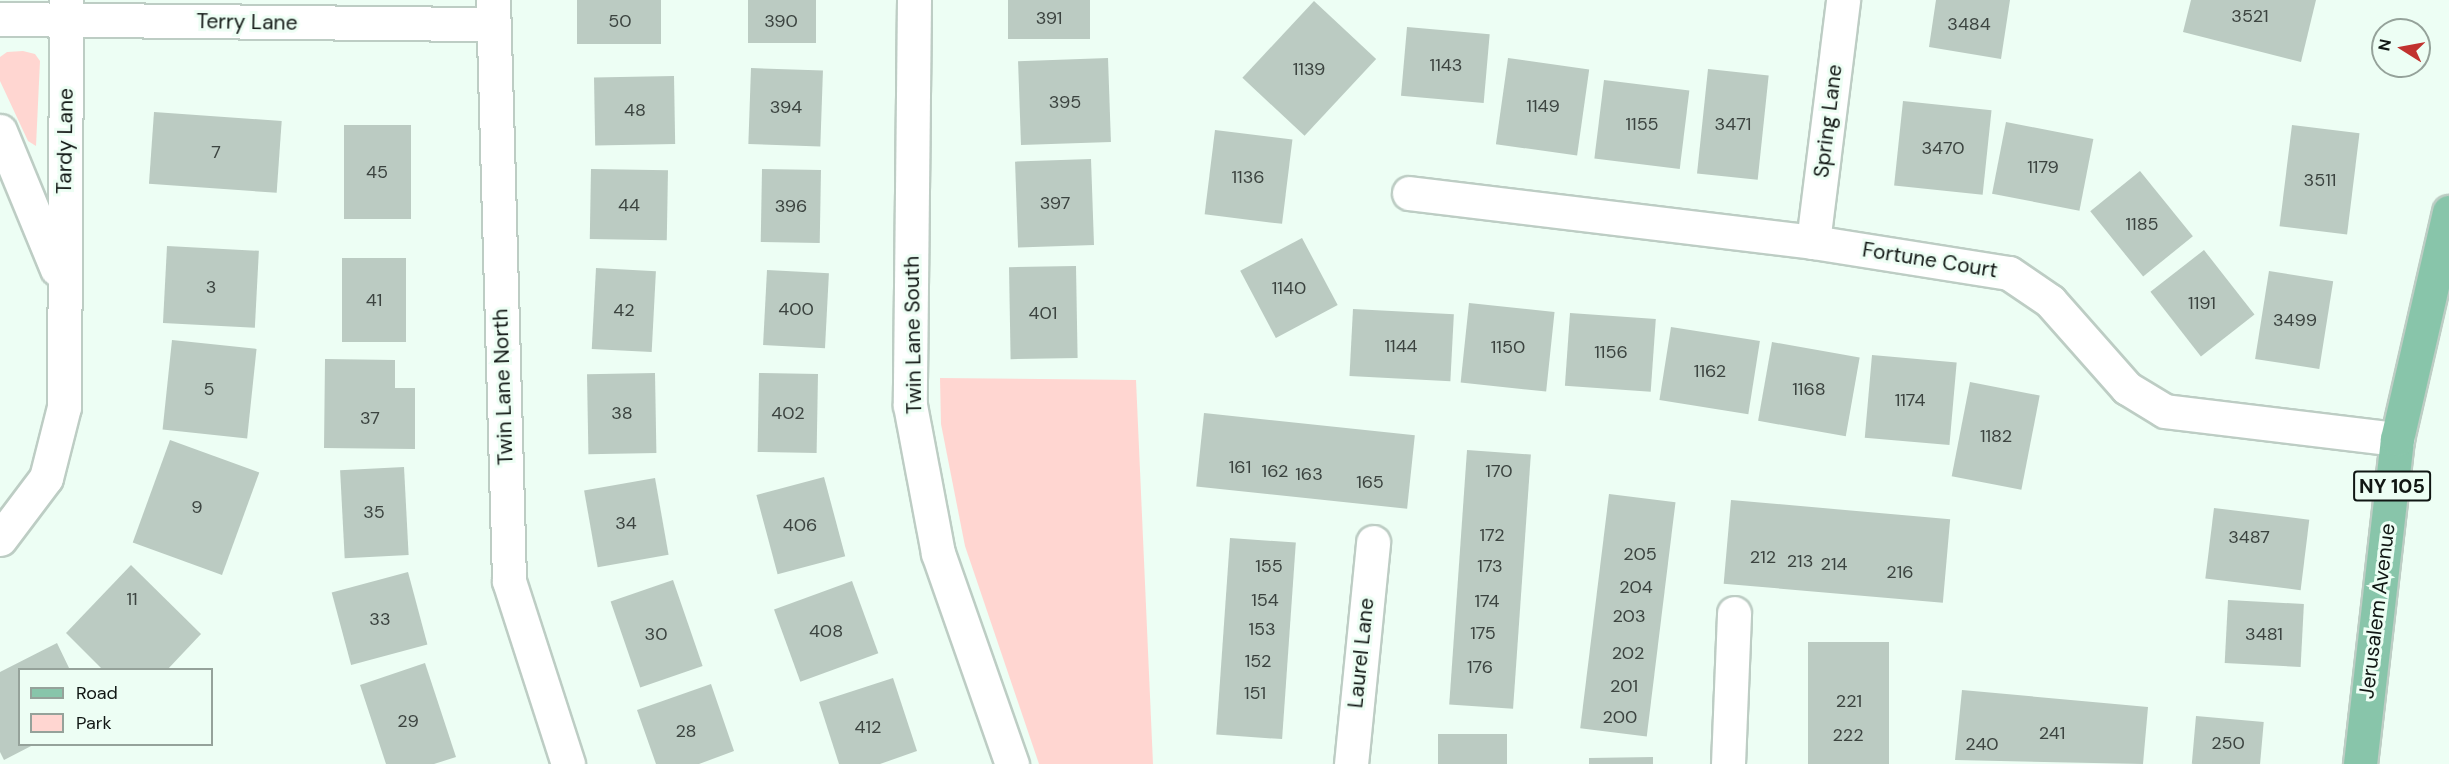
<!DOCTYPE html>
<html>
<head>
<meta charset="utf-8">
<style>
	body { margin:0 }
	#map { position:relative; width:2449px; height:764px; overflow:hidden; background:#edfef4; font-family:"DM Sans",sans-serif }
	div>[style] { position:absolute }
	.green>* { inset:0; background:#ffd6d1 }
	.building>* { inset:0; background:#bbcbc2; transform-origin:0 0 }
	.roads { filter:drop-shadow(2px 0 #bdcdc4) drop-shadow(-2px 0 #bdcdc4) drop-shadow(0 2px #bdcdc4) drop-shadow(0 -2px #bdcdc4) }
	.minor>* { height:33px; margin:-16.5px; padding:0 16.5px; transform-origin:16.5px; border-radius:16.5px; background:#fff }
	.major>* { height:33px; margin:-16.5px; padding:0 16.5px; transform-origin:16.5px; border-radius:16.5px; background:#88c5aa }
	span { translate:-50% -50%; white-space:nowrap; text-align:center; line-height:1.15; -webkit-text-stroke:6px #edfef4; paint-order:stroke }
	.number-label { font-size:18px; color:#3c4440 }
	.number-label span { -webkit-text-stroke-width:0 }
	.shield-label span { padding:2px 4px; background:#edfef4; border:2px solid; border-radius:4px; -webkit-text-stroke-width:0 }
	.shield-label { font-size:20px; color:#111714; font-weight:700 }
	.street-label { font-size:21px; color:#111714 }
	.legend { position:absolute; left:18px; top:668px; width:195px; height:78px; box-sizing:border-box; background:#edfef4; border:2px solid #95a29a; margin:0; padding:8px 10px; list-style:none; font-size:18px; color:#111714 }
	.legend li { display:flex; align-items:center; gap:12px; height:30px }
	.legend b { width:30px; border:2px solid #95a29a }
	.north { position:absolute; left:2371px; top:18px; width:60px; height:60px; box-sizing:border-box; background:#edfef4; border:2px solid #95a29a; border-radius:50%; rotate:281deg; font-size:16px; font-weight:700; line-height:24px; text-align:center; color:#111714 }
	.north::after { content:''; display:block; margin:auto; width:21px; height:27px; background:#c1322f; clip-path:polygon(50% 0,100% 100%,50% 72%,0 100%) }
</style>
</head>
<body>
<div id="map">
	<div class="green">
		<div style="clip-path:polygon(23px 51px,35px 54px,40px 61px,36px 146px,28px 141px,0 81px,0 57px,7px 52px)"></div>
		<div style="clip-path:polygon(940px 378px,1136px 380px,1153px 764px,1039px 764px,965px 546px,941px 424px)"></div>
	</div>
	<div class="building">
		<div style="left:577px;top:0;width:84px;height:44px"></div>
		<div style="left:748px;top:0;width:68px;height:43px"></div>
		<div style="left:1008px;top:0;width:82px;height:39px"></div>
		<div style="clip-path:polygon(1936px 0,2010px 0,2001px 59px,1929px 47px)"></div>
		<div style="clip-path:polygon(2191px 0,2316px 0,2301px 62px,2183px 32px)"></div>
		<div style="left:1314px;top:1px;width:85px;height:105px;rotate:43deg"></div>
		<div style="left:1407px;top:27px;width:83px;height:69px;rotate:5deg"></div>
		<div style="left:1108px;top:58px;width:84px;height:90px;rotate:88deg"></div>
		<div style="left:1508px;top:58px;width:82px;height:87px;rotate:8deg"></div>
		<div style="left:751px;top:68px;width:72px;height:76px;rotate:2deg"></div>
		<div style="left:1708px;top:69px;width:61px;height:105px;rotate:6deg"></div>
		<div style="left:674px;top:76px;width:68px;height:80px;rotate:89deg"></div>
		<div style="left:1604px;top:80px;width:86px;height:79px;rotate:7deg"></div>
		<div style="left:1903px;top:101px;width:89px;height:85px;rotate:6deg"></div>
		<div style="left:154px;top:112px;width:128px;height:72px;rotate:4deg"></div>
		<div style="left:2006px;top:122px;width:89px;height:73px;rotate:11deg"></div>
		<div style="left:344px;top:125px;width:67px;height:94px"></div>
		<div style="left:2292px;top:125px;width:68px;height:102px;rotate:7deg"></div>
		<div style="left:1215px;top:130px;width:78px;height:85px;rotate:7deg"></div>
		<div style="left:1091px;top:159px;width:86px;height:76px;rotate:88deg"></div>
		<div style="left:591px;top:169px;width:77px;height:70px;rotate:1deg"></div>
		<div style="left:762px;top:169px;width:59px;height:73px;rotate:1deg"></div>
		<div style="left:2140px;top:171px;width:84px;height:64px;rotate:51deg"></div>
		<div style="left:1302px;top:238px;width:76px;height:70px;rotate:62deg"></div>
		<div style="left:167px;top:246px;width:92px;height:77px;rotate:3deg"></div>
		<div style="left:2204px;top:250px;width:82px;height:68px;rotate:52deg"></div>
		<div style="left:342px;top:258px;width:64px;height:84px"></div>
		<div style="left:1076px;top:266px;width:92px;height:67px;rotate:89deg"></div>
		<div style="left:596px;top:268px;width:60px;height:81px;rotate:3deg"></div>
		<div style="left:767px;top:270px;width:62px;height:75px;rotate:3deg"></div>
		<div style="left:2269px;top:271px;width:65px;height:89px;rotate:9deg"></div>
		<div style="left:1469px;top:303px;width:86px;height:80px;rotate:6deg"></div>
		<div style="left:1353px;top:309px;width:101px;height:67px;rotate:3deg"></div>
		<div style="left:1570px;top:313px;width:86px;height:73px;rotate:4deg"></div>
		<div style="left:1671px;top:327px;width:90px;height:74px;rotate:9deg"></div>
		<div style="left:172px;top:340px;width:85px;height:90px;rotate:6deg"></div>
		<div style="left:1772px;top:342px;width:89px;height:80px;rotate:10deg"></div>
		<div style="left:1872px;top:355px;width:85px;height:83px;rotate:5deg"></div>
		<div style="clip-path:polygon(325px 359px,395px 360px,395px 388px,415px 388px,415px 449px,324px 448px)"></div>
		<div style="left:655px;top:373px;width:80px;height:68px;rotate:89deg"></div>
		<div style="left:759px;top:373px;width:59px;height:79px;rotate:1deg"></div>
		<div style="left:1970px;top:382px;width:71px;height:96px;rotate:11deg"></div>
		<div style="left:1204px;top:413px;width:212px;height:74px;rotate:6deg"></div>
		<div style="left:170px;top:440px;width:95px;height:109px;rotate:20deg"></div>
		<div style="left:1467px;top:450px;width:64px;height:255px;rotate:4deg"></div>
		<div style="left:404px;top:467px;width:88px;height:64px;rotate:87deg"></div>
		<div style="left:824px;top:477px;width:82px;height:70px;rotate:75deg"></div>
		<div style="left:655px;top:478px;width:78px;height:72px;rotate:80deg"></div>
		<div style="left:1609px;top:494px;width:67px;height:236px;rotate:7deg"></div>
		<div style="left:1731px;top:500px;width:220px;height:84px;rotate:5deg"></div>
		<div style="left:2214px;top:508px;width:96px;height:71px;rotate:7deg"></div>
		<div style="left:1230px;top:538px;width:66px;height:197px;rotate:4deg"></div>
		<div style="clip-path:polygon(131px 565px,201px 634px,167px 670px,103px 670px,66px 633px)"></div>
		<div style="left:408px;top:572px;width:75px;height:79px;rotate:75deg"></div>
		<div style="left:673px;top:580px;width:91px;height:66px;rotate:71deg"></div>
		<div style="left:852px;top:581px;width:77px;height:83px;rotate:70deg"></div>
		<div style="left:2228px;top:600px;width:76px;height:63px;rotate:3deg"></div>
		<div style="left:1889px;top:642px;width:122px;height:81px;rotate:90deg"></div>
		<div style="clip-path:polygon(57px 643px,70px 670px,20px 670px,20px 744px,35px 744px,4px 760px,0 752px,0 672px)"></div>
		<div style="clip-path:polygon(425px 663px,456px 757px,434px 764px,386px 764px,360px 685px)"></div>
		<div style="clip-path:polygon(893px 678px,917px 751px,880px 764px,839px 764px,819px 702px)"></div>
		<div style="clip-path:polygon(711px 684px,734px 751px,699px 764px,656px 764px,637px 710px)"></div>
		<div style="clip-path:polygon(1962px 690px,2148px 707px,2143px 764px,1955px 760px)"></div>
		<div style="left:2196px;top:716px;width:68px;height:48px;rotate:5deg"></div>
		<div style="left:1507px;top:734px;width:30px;height:69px;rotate:90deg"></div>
		<div style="clip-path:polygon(1653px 757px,1653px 764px,1589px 764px,1589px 758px)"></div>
	</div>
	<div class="roads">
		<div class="minor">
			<div style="left:493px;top:0;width:581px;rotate:88.42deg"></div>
			<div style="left:509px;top:581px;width:192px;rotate:72.1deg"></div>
			<div style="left:914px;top:0;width:405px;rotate:90.6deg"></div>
			<div style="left:910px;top:405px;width:151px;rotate:79.3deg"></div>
			<div style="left:938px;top:553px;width:224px;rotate:70.7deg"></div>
			<div style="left:0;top:19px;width:494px;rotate:0.6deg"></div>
			<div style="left:0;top:131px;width:149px;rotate:67.6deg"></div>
			<div style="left:1409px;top:193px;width:407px;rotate:6.9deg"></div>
			<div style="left:1813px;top:242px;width:198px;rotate:9deg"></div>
			<div style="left:2009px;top:273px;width:50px;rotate:34.3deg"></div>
			<div style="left:2050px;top:301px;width:116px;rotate:48.5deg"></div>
			<div style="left:2127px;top:388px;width:44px;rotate:31.2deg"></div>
			<div style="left:2165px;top:411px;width:234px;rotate:6.9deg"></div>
			<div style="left:1813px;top:242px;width:244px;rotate:-82.9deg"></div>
			<div style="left:0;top:539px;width:76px;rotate:-53deg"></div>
			<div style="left:46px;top:478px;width:73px;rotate:-75.8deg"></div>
			<div style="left:64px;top:407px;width:407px;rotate:-89.7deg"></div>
			<div style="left:1351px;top:764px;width:223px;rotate:-84.3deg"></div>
			<div style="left:1728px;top:764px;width:151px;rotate:-87.7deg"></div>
		</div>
		<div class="major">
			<div style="left:2360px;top:764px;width:327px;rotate:-83.5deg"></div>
			<div style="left:2397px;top:439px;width:233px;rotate:-77.1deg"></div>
		</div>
	</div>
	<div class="number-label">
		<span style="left:2250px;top:16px">3521</span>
		<span style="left:1049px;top:18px">391</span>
		<span style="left:620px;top:21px">50</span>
		<span style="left:781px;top:21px">390</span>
		<span style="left:1969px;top:24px">3484</span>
		<span style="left:1446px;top:65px">1143</span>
		<span style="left:1309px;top:69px">1139</span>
		<span style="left:1065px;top:102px">395</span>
		<span style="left:1543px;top:106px">1149</span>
		<span style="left:786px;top:107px">394</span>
		<span style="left:635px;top:110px">48</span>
		<span style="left:1642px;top:124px">1155</span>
		<span style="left:1733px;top:124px">3471</span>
		<span style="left:1943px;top:148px">3470</span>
		<span style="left:216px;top:152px">7</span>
		<span style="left:2043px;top:167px">1179</span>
		<span style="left:377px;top:172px">45</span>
		<span style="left:1248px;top:177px">1136</span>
		<span style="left:2320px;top:180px">3511</span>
		<span style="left:1055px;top:203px">397</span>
		<span style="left:629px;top:205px">44</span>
		<span style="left:791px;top:206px">396</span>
		<span style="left:2142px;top:224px">1185</span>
		<span style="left:211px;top:287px">3</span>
		<span style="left:1289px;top:288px">1140</span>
		<span style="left:374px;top:300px">41</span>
		<span style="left:2202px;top:303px">1191</span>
		<span style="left:796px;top:309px">400</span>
		<span style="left:624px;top:310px">42</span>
		<span style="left:1043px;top:313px">401</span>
		<span style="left:2295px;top:320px">3499</span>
		<span style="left:1401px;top:346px">1144</span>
		<span style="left:1508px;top:347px">1150</span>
		<span style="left:1611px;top:352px">1156</span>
		<span style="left:1710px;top:371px">1162</span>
		<span style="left:209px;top:389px">5</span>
		<span style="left:1809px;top:389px">1168</span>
		<span style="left:1910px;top:400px">1174</span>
		<span style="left:622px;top:413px">38</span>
		<span style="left:788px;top:413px">402</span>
		<span style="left:370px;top:418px">37</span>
		<span style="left:1996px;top:436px">1182</span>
		<span style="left:1240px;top:467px">161</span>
		<span style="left:1275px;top:471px">162</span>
		<span style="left:1499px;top:471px">170</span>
		<span style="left:1309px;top:474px">163</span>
		<span style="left:1370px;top:482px">165</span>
		<span style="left:197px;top:507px">9</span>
		<span style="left:374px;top:512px">35</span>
		<span style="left:626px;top:523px">34</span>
		<span style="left:800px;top:525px">406</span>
		<span style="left:1492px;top:535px">172</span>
		<span style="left:2249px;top:537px">3487</span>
		<span style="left:1640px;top:554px">205</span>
		<span style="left:1763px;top:557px">212</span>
		<span style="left:1800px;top:561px">213</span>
		<span style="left:1834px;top:564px">214</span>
		<span style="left:1269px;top:566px">155</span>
		<span style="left:1490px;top:566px">173</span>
		<span style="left:1900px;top:572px">216</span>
		<span style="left:1636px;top:587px">204</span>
		<span style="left:132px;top:599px">11</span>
		<span style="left:1265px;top:600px">154</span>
		<span style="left:1487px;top:601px">174</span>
		<span style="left:1629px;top:616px">203</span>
		<span style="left:380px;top:619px">33</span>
		<span style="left:1262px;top:629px">153</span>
		<span style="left:826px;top:631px">408</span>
		<span style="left:1483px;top:633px">175</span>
		<span style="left:656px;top:634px">30</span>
		<span style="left:2264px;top:634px">3481</span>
		<span style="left:1628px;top:653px">202</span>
		<span style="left:1258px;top:661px">152</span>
		<span style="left:1480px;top:667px">176</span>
		<span style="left:1624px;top:686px">201</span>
		<span style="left:1255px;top:693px">151</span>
		<span style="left:1849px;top:701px">221</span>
		<span style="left:1620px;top:717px">200</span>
		<span style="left:408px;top:721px">29</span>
		<span style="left:868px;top:727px">412</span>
		<span style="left:686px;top:731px">28</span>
		<span style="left:2052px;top:733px">241</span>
		<span style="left:1848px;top:735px">222</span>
		<span style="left:2228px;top:743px">250</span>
		<span style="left:1982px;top:744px">240</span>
	</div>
	<div class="shield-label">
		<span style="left:2392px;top:486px">NY 105</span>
	</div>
	<div class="street-label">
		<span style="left:247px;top:22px;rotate:1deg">Terry Lane</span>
		<span style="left:1828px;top:121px;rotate:-83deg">Spring Lane</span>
		<span style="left:65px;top:141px;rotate:-89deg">Tardy Lane</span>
		<span style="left:1930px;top:260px;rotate:9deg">Fortune Court</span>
		<span style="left:913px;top:335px;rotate:-91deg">Twin Lane South</span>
		<span style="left:503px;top:387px;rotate:-92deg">Twin Lane North</span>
		<span style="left:2377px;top:611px;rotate:-83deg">Jerusalem Avenue</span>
		<span style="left:1361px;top:653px;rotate:-84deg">Laurel Lane</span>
	</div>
	<ul class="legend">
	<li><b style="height:8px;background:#88c5aa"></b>Road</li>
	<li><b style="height:16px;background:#ffd6d1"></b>Park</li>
	</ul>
	<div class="north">N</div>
</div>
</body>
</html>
